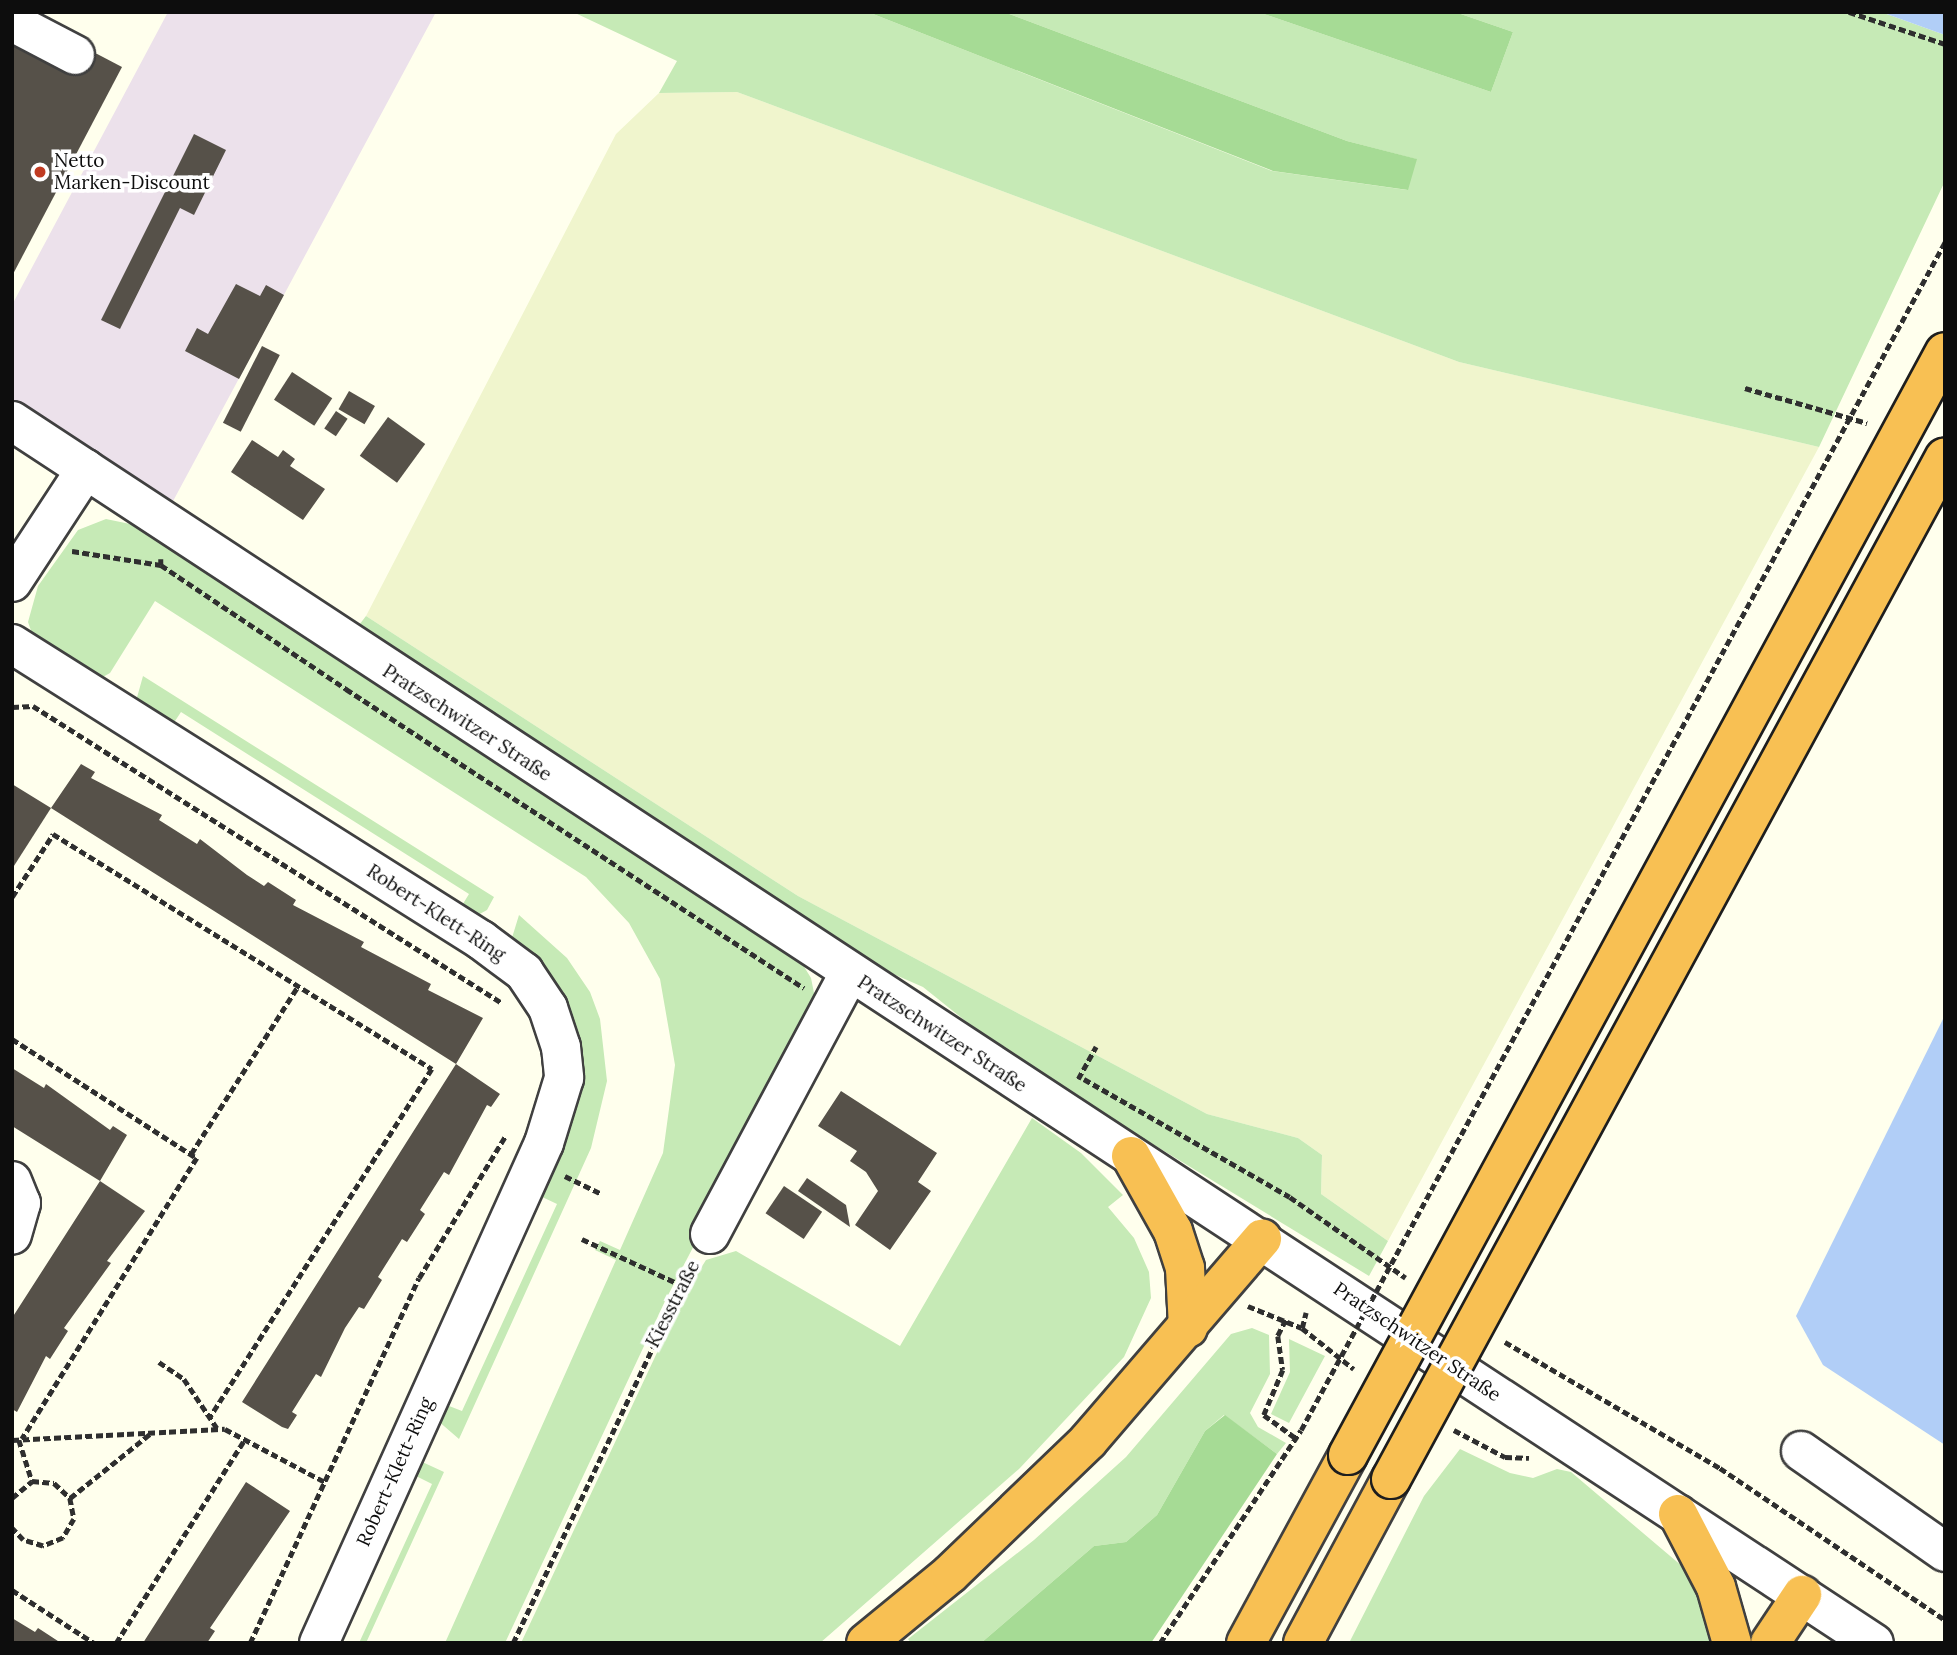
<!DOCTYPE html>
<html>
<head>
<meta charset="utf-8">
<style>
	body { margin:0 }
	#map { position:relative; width:1957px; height:1655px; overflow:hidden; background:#ffffed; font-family:Lora,serif }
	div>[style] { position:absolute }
	.industrial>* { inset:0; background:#ece1eb }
	.farmland>* { inset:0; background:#f0f5cd }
	.green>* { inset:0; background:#c6eab6 }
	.forest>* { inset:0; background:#a6db95 }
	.water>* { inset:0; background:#b1cef7 }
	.building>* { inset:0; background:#565149; transform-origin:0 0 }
	.path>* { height:4.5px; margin-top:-2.25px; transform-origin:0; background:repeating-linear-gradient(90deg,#2f2f2f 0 7px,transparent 0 10.5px) }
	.roads { filter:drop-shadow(2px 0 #404040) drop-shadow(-2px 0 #404040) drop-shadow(0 2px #404040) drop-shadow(0 -2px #404040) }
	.minor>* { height:38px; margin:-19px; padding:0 19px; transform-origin:19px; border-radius:19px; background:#fff }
	.highway>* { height:38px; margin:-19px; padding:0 19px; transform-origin:19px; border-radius:19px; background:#f8c053 }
	.path-bridge>* { height:4.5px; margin-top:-2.25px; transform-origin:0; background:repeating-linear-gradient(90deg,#2f2f2f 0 7px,transparent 0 10.5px) }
	.bridges { filter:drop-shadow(2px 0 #1e1e1e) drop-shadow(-2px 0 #1e1e1e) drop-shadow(0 2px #1e1e1e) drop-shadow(0 -2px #1e1e1e) }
	.highway-bridge>* { height:38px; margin:-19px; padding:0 19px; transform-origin:19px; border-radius:19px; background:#f8c053 }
	.dots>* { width:19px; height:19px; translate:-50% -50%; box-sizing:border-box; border:4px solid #fff; border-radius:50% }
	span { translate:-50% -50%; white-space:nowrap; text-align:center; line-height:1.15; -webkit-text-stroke:7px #fff; paint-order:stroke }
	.poi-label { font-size:19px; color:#0d0d0d }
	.left { translate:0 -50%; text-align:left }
	.street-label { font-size:19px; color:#0d0d0d }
	.frame { position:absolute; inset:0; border:14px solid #0d0d0d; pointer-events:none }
</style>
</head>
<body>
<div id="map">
	<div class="industrial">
		<div style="clip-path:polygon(168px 12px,436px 12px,172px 503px,12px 399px,12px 305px)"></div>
	</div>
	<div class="farmland">
		<div style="clip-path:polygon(737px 92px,1459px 362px,1819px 447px,1388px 1241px,1321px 1194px,1322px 1155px,1298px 1138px,1207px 1114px,798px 896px,366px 616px,616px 134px,659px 93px)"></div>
	</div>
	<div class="green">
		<div style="clip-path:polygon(573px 12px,868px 12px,1272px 171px,1407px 190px,1416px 159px,1347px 141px,1004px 12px,1258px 12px,1491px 92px,1513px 32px,1455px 12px,1881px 12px,1945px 35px,1945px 181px,1819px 447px,1459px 362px,737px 92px,659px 93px,677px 61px)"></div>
		<div style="clip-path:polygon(106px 519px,130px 524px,168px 547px,803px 965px,811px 978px,816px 1003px,810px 1024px,666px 1299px,505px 1643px,445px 1643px,616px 1260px,595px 1250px,600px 1241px,620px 1250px,663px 1153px,675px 1065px,660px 979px,629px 923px,586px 877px,155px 601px,110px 673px,101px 678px,35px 642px,28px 622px,38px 586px,78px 530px)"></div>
		<div style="clip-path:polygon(366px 616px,798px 896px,1207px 1114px,1298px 1138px,1322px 1155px,1321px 1194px,1388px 1241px,1369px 1276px,1013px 1059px,923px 987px,850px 955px,356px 629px)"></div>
		<div style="clip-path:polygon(143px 676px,494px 897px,487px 910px,476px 916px,458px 912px,469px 894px,181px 712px,169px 730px,136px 701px)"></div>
		<div style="clip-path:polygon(519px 915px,567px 958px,590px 992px,600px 1019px,607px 1081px,591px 1148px,459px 1439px,437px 1420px,444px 1404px,462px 1411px,557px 1204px,538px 1195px,570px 1120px,511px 941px)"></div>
		<div style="clip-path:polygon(1032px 1118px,1081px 1153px,1123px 1195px,1108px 1207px,1134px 1238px,1149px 1272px,1151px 1298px,1124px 1357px,1019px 1469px,820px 1643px,521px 1643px,684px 1295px,706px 1260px,736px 1251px,900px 1346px)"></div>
		<div style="clip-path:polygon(1252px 1328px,1269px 1335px,1270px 1374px,1250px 1413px,1258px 1427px,1286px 1443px,1277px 1454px,1224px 1415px,1205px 1431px,1157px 1515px,1126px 1542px,1094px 1546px,981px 1643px,911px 1643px,908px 1639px,1034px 1540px,1126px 1457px,1231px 1334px)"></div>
		<div style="clip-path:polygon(1289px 1339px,1325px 1356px,1289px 1423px,1271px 1414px,1290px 1372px)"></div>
		<div style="clip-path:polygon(1460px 1449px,1510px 1473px,1533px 1478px,1557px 1469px,1571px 1472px,1689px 1572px,1706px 1597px,1714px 1643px,1349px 1643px,1424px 1496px)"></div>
		<div style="clip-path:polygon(418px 1460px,444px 1472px,366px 1643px,359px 1643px,432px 1484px,412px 1474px)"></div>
	</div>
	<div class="forest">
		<div style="clip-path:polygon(868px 12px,1004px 12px,1347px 141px,1417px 159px,1408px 190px,1273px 171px)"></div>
		<div style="clip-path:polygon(1258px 12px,1455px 12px,1513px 32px,1491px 92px)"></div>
		<div style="clip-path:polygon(1225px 1415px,1277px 1454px,1151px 1643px,981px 1643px,1094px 1546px,1126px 1542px,1157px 1515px,1205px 1431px)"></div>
	</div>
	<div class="water">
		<div style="clip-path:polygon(1881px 12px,1945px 12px,1945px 35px)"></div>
		<div style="clip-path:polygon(1945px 1015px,1945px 1445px,1823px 1365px,1796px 1316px)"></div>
	</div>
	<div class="building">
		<div style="clip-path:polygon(12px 41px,80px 45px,122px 67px,12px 276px)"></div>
		<div style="clip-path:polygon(194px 134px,226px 150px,194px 215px,180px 208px,120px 329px,101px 320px)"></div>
		<div style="clip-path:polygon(236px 284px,260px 296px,266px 285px,284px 295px,239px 379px,185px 351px,197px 328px,208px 334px)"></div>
		<div style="left:262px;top:346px;width:20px;height:86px;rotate:27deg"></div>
		<div style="left:292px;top:372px;width:48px;height:33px;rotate:33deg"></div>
		<div style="left:349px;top:391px;width:30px;height:21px;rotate:30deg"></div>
		<div style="left:336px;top:411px;width:14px;height:21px;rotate:34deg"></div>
		<div style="left:388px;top:417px;width:46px;height:48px;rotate:36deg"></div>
		<div style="clip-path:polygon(252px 440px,278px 457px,283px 450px,295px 459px,290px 466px,325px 489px,303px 520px,231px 472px)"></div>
		<div style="clip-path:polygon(81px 764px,95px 772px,91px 778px,162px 815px,159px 820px,197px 844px,200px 839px,247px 875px,264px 886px,268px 882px,296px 900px,293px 905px,364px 942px,361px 947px,431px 984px,428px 990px,483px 1018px,456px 1064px,51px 808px)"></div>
		<div style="clip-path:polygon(12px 784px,51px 808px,12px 869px)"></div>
		<div style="clip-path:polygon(456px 1064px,500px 1094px,491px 1107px,487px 1105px,449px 1175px,444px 1172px,420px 1210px,425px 1214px,407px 1242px,402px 1239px,378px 1277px,382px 1280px,364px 1309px,359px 1307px,345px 1328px,321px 1377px,316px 1374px,292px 1412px,297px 1415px,288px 1429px,282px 1427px,242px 1402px)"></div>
		<div style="clip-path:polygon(12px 1068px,44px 1088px,46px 1084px,110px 1130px,113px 1126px,127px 1135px,100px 1181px,12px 1126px)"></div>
		<div style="clip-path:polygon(841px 1091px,937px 1153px,918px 1182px,931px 1191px,890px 1250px,855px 1225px,878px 1191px,866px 1172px,850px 1161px,857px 1151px,818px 1126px)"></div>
		<div style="clip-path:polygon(807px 1178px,846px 1205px,850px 1227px,798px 1191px)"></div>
		<div style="clip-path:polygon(100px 1181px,145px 1211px,107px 1261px,111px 1263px,64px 1328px,68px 1331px,50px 1359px,46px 1356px,17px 1412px,12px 1409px,12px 1318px)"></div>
		<div style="left:784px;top:1186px;width:46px;height:33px;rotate:34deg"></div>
		<div style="clip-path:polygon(246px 1482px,290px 1511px,210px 1628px,215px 1631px,207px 1643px,143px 1643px)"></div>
		<div style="clip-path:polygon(12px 1618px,35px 1632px,38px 1628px,61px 1643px,12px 1643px)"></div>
	</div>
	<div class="path">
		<div style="left:1849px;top:12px;width:101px;rotate:18.4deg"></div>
		<div style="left:1745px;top:388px;width:127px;rotate:16deg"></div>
		<div style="left:72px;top:551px;width:90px;rotate:8.9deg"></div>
		<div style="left:161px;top:559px;width:6px;rotate:90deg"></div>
		<div style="left:161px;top:565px;width:223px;rotate:33.8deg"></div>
		<div style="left:346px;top:689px;width:547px;rotate:33.14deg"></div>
		<div style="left:12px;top:707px;width:21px;rotate:-3deg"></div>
		<div style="left:33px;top:706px;width:555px;rotate:32.34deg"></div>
		<div style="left:12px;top:897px;width:75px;rotate:-56.9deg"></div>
		<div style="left:53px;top:834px;width:446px;rotate:31.8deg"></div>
		<div style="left:432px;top:1069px;width:414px;rotate:122.5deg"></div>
		<div style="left:12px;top:1039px;width:220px;rotate:32.8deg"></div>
		<div style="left:197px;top:1158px;width:331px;rotate:121.9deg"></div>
		<div style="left:1078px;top:1079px;width:37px;rotate:-61deg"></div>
		<div style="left:1084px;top:1079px;width:237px;rotate:29.8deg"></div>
		<div style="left:1290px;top:1197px;width:141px;rotate:34.9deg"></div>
		<div style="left:191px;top:1154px;width:199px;rotate:-57.5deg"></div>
		<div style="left:565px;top:1176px;width:41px;rotate:25.9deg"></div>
		<div style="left:582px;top:1239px;width:109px;rotate:24.9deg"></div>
		<div style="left:1248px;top:1306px;width:58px;rotate:22.2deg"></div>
		<div style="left:1302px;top:1328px;width:66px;rotate:38.3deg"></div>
		<div style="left:1286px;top:1320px;width:18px;rotate:117deg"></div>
		<div style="left:1278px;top:1336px;width:34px;rotate:82deg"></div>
		<div style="left:1283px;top:1370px;width:49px;rotate:112.9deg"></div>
		<div style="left:1264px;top:1415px;width:39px;rotate:36deg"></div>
		<div style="left:1302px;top:1328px;width:16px;rotate:-76deg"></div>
		<div style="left:1505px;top:1342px;width:249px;rotate:30.4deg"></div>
		<div style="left:1720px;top:1468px;width:272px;rotate:34deg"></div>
		<div style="left:159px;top:1362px;width:30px;rotate:34deg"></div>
		<div style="left:184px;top:1379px;width:59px;rotate:56deg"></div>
		<div style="left:1454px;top:1430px;width:58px;rotate:27.9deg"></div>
		<div style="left:1505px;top:1457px;width:24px;rotate:2deg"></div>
		<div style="left:12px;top:1440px;width:213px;rotate:-3deg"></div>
		<div style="left:225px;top:1429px;width:113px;rotate:27.9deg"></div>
		<div style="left:19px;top:1440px;width:43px;rotate:72.4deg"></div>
		<div style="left:12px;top:1498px;width:26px;rotate:-40deg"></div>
		<div style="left:32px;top:1481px;width:22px;rotate:5deg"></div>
		<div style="left:54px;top:1483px;width:22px;rotate:43deg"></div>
		<div style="left:70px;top:1498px;width:21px;rotate:79deg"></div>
		<div style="left:74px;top:1519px;width:22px;rotate:120deg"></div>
		<div style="left:63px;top:1538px;width:22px;rotate:158deg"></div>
		<div style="left:43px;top:1546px;width:21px;rotate:-163deg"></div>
		<div style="left:23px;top:1540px;width:16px;rotate:-133deg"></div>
		<div style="left:70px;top:1498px;width:104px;rotate:-38.7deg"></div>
		<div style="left:12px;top:1590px;width:98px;rotate:32.9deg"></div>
		<div style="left:116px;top:1643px;width:241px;rotate:-57.7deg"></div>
		<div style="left:250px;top:1643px;width:402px;rotate:-65.2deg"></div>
		<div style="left:419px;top:1278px;width:167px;rotate:-58.7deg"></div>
		<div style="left:513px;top:1643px;width:420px;rotate:-64.7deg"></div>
		<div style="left:1160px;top:1643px;width:255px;rotate:-56.5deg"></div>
	</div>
	<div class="roads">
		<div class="minor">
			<div style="left:12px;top:22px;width:71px;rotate:27.6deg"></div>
			<div style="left:12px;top:421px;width:2227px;rotate:33.28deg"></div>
			<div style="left:12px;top:582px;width:135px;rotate:-56.8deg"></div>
			<div style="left:12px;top:644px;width:555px;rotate:32.26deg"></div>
			<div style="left:481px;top:940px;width:54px;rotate:36.7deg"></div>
			<div style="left:524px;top:972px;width:43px;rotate:56.3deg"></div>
			<div style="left:548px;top:1008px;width:41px;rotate:71.6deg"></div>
			<div style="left:561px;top:1047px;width:31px;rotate:84deg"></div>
			<div style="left:564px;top:1078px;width:68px;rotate:107.1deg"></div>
			<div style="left:544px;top:1143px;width:548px;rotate:114.23deg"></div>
			<div style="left:12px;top:1181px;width:24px;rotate:68deg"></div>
			<div style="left:21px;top:1203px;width:33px;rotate:106deg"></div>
			<div style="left:710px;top:1234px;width:295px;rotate:-61.9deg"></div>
			<div style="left:1801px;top:1451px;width:176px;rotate:35deg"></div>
		</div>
		<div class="highway">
			<div style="left:1131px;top:1156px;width:86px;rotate:60.8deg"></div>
			<div style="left:1173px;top:1231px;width:39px;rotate:72deg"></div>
			<div style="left:1185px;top:1268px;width:60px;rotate:87.1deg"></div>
			<div style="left:1678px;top:1514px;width:82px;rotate:62.5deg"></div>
			<div style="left:1716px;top:1587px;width:58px;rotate:74.1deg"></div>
			<div style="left:866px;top:1643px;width:109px;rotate:-39.4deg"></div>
			<div style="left:950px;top:1574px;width:192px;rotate:-43.9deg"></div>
			<div style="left:1088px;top:1441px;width:267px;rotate:-49.3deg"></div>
			<div style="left:1246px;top:1643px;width:214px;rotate:-61.5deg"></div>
			<div style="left:1303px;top:1643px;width:186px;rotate:-61.8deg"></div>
			<div style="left:1770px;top:1643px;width:58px;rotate:-56.3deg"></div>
		</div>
	</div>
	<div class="path-bridge">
		<div style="left:1301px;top:1430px;width:1351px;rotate:-61.54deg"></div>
	</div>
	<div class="bridges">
		<div class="highway-bridge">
			<div style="left:1348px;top:1455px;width:1254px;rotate:-61.58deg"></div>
			<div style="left:1391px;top:1479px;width:1162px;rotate:-61.54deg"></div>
		</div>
	</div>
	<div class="dots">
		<div style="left:40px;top:172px;background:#c03b22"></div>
	</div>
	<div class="poi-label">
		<span class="left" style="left:54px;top:172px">Netto<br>Marken-Discount</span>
	</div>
	<div class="street-label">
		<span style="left:467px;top:723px;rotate:33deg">Pratzschwitzer Straße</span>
		<span style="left:436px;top:913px;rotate:33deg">Robert-Klett-Ring</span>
		<span style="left:942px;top:1034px;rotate:33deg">Pratzschwitzer Straße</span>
		<span style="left:673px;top:1304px;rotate:-63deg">Kiesstraße</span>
		<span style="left:1417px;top:1342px;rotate:34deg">Pratzschwitzer Straße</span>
		<span style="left:395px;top:1472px;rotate:-66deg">Robert-Klett-Ring</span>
	</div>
	<div class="frame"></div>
</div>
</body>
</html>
